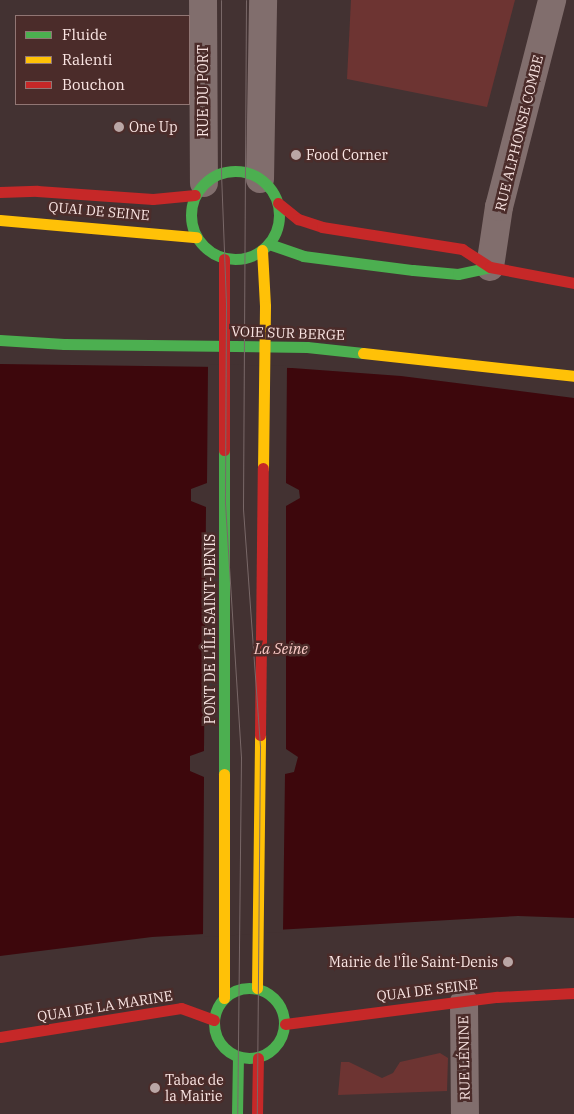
<!DOCTYPE html>
<html>
<head>
<meta charset="utf-8">
<style>
	body { margin:0 }
	#map { position:relative; width:574px; height:1114px; overflow:hidden; background:#433232; font-family:"IBM Plex Serif",serif }
	div>[style] { position:absolute }
	.green>* { inset:0; background:#6d3432 }
	.water>* { inset:0; background:#3d070c }
	.pier>* { inset:0; background:#433232 }
	.street>* { height:28px; margin:-14px; padding:0 14px; transform-origin:14px; border-radius:14px; background:#816e6d }
	.fast>* { height:11px; margin:-5.5px; padding:0 5.5px; transform-origin:5.5px; border-radius:5.5px; background:#4caf50 }
	.fast>.ring { margin:-5.5px; padding:0; box-sizing:content-box; background:none; border:11px solid #4caf50; border-radius:50% }
	.slow>* { height:11px; margin:-5.5px; padding:0 5.5px; transform-origin:5.5px; border-radius:5.5px; background:#ffc107 }
	.jam>* { height:11px; margin:-5.5px; padding:0 5.5px; transform-origin:5.5px; border-radius:5.5px; background:#c62828 }
	.tram>* { height:1px; margin:-0.5px; padding:0 0.5px; transform-origin:0.5px; border-radius:0.5px; background:#796868 }
	.dots>* { width:14px; height:14px; translate:-50% -50%; box-sizing:border-box; border:2px solid #4b2c2a; border-radius:50% }
	span { translate:-50% -50%; white-space:nowrap; text-align:center; line-height:1.15; -webkit-text-stroke:5px #4b2c2a; paint-order:stroke }
	.street-label { font-size:14px; color:#fae5e3 }
	.poi-label { font-size:14px; color:#fae5e3 }
	.left { translate:0 -50%; text-align:left }
	.right { translate:-100% -50%; text-align:right }
	.water-label { font-size:15px; color:#facac6; font-style:italic }
	.legend { position:absolute; left:15px; top:15px; width:175px; height:90px; box-sizing:border-box; background:#4b2c2a; border:1px solid #917674; margin:0; padding:6px 9px; list-style:none; font-size:15px; color:#fae5e3 }
	.legend li { display:flex; align-items:center; gap:10px; height:25px }
	.legend b { width:25px; border:1px solid #917674 }
</style>
</head>
<body>
<div id="map">
	<div class="green">
		<div style="clip-path:polygon(351px 0,515px 0,487px 107px,347px 79px)"></div>
		<div style="clip-path:polygon(440px 1053px,448px 1058px,447px 1091px,338px 1095px,341px 1062px,349px 1062px,382px 1078px,393px 1073px,400px 1062px)"></div>
	</div>
	<div class="water">
		<div style="clip-path:polygon(0 364px,292px 368px,401px 376px,574px 398px,574px 918px,518px 916px,152px 937px,0 956px)"></div>
	</div>
	<div class="pier">
		<div style="clip-path:polygon(208px 364px,287px 366px,286px 483px,299px 490px,300px 498px,286px 506px,286px 749px,298px 757px,294px 772px,285px 774px,283px 932px,203px 937px,204px 777px,190px 771px,190px 756px,204px 751px,206px 507px,191px 501px,191px 489px,207px 483px)"></div>
	</div>
	<div class="street">
		<div style="left:203px;top:0;width:183px;rotate:89.7deg"></div>
		<div style="left:260px;top:179px;width:179px;rotate:-89deg"></div>
		<div style="left:490px;top:267px;width:61px;rotate:-81.5deg"></div>
		<div style="left:499px;top:207px;width:214px;rotate:-75.6deg"></div>
		<div style="left:464px;top:1002px;width:112px;rotate:89.5deg"></div>
	</div>
	<div class="fast">
		<div class="ring" style="left:191px;top:171px;width:77px;height:77px"></div>
		<div style="left:269px;top:244px;width:36px;rotate:19deg"></div>
		<div style="left:303px;top:256px;width:111px;rotate:7.3deg"></div>
		<div style="left:413px;top:270px;width:45px;rotate:5.1deg"></div>
		<div style="left:458px;top:274px;width:33px;rotate:-12deg"></div>
		<div style="left:0;top:340px;width:64px;rotate:3.6deg"></div>
		<div style="left:64px;top:344px;width:243px;rotate:0.7deg"></div>
		<div style="left:307px;top:347px;width:56px;rotate:6.1deg"></div>
		<div style="left:224px;top:450px;width:324px;rotate:90deg"></div>
		<div class="ring" style="left:214px;top:988px;width:59px;height:59px"></div>
		<div style="left:237px;top:1114px;width:56px;rotate:-89deg"></div>
	</div>
	<div class="slow">
		<div style="left:0;top:220px;width:197px;rotate:5deg"></div>
		<div style="left:262px;top:250px;width:56px;rotate:86.9deg"></div>
		<div style="left:265px;top:306px;width:162px;rotate:90.7deg"></div>
		<div style="left:363px;top:353px;width:212px;rotate:6.2deg"></div>
		<div style="left:224px;top:774px;width:224px;rotate:90deg"></div>
		<div style="left:257px;top:988px;width:253px;rotate:-89.3deg"></div>
	</div>
	<div class="jam">
		<div style="left:0;top:192px;width:37px;rotate:-2deg"></div>
		<div style="left:37px;top:191px;width:116px;rotate:3.9deg"></div>
		<div style="left:153px;top:199px;width:42px;rotate:-5.4deg"></div>
		<div style="left:278px;top:203px;width:26px;rotate:39deg"></div>
		<div style="left:298px;top:219px;width:25px;rotate:18deg"></div>
		<div style="left:322px;top:227px;width:142px;rotate:8.9deg"></div>
		<div style="left:462px;top:249px;width:33px;rotate:33deg"></div>
		<div style="left:490px;top:267px;width:86px;rotate:10.8deg"></div>
		<div style="left:224px;top:259px;width:191px;rotate:90deg"></div>
		<div style="left:260px;top:735px;width:267px;rotate:-89.4deg"></div>
		<div style="left:285px;top:1024px;width:214px;rotate:-7.3deg"></div>
		<div style="left:497px;top:997px;width:77px;rotate:-3deg"></div>
		<div style="left:0;top:1037px;width:183px;rotate:-9.1deg"></div>
		<div style="left:181px;top:1008px;width:35px;rotate:20deg"></div>
		<div style="left:257px;top:1114px;width:56px;rotate:-89deg"></div>
	</div>
	<div class="tram">
		<div style="left:221px;top:0;width:173px;rotate:90deg"></div>
		<div style="left:221px;top:173px;width:132px;rotate:87.8deg"></div>
		<div style="left:226px;top:305px;width:198px;rotate:90.3deg"></div>
		<div style="left:225px;top:503px;width:255px;rotate:86.4deg"></div>
		<div style="left:241px;top:757px;width:357px;rotate:90.6deg"></div>
		<div style="left:246px;top:0;width:509px;rotate:90.34deg"></div>
		<div style="left:243px;top:509px;width:239px;rotate:85.9deg"></div>
		<div style="left:260px;top:747px;width:367px;rotate:90.5deg"></div>
	</div>
	<div class="dots">
		<div style="left:119px;top:127px;background:#baa6a5"></div>
		<div style="left:296px;top:155px;background:#baa6a5"></div>
		<div style="left:508px;top:962px;background:#baa6a5"></div>
		<div style="left:155px;top:1088px;background:#baa6a5"></div>
	</div>
	<div class="street-label">
		<span style="left:203px;top:91px;rotate:-90deg">RUE DU PORT</span>
		<span style="left:519px;top:133px;rotate:-76deg">RUE ALPHONSE COMBE</span>
		<span style="left:99px;top:211px;rotate:5deg">QUAI DE SEINE</span>
		<span style="left:288px;top:333px;rotate:2deg">VOIE SUR BERGE</span>
		<span style="left:210px;top:629px;rotate:-90deg">PONT DE L'ÎLE SAINT-DENIS</span>
		<span style="left:427px;top:990px;rotate:-7deg">QUAI DE SEINE</span>
		<span style="left:105px;top:1006px;rotate:-9deg">QUAI DE LA MARINE</span>
		<span style="left:464px;top:1058px;rotate:-91deg">RUE LÉNINE</span>
	</div>
	<div class="poi-label">
		<span class="left" style="left:129px;top:127px">One Up</span>
		<span class="left" style="left:306px;top:155px">Food Corner</span>
		<span class="right" style="left:498px;top:962px">Mairie de l'Île Saint-Denis</span>
		<span class="left" style="left:165px;top:1088px">Tabac de<br>la Mairie</span>
	</div>
	<div class="water-label">
		<span style="left:281px;top:649px">La Seine</span>
	</div>
	<ul class="legend">
	<li><b style="height:6px;background:#4caf50"></b>Fluide</li>
	<li><b style="height:6px;background:#ffc107"></b>Ralenti</li>
	<li><b style="height:6px;background:#c62828"></b>Bouchon</li>
	</ul>
</div>
</body>
</html>
